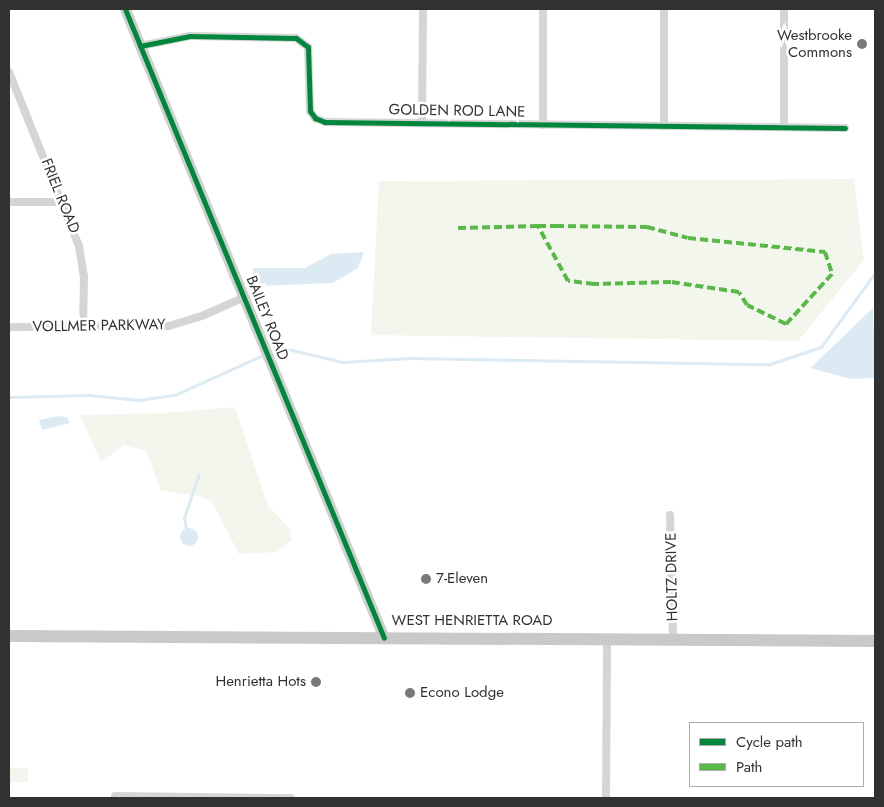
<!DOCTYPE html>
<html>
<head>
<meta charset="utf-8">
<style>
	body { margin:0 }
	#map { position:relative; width:884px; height:807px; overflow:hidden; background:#fff; font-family:Jost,sans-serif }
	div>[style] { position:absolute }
	.green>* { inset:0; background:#f2f6ed; transform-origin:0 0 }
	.water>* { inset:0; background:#dbeaf3 }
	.round { border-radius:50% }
	.stream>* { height:2.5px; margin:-1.25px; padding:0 1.25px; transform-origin:1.25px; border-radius:1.25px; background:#dbeaf3 }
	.street>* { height:8px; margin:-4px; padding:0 4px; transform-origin:4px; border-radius:4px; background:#d5d5d5 }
	.secondary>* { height:11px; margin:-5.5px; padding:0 5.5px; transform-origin:5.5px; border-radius:5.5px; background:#cfcfcf }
	.primary>* { height:12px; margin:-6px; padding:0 6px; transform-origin:6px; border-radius:6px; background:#c9c9c9 }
	.quiet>* { height:4px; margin-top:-2px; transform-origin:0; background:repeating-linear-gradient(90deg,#58b947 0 8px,transparent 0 12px) }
	.cycleway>* { height:5px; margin:-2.5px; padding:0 2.5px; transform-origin:2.5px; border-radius:2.5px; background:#00873e }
	.dots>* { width:14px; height:14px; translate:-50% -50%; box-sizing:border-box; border:2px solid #fff; border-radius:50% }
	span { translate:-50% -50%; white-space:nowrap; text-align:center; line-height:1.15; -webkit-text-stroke:5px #fff; paint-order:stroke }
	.poi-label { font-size:15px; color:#313131 }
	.right { translate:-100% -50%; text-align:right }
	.left { translate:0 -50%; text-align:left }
	.street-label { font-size:15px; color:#313131 }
	.frame { position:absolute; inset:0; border:10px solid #313131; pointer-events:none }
	.legend { position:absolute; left:689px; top:722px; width:175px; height:65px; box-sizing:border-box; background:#fff; border:1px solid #adadad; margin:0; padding:6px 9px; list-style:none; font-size:15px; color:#313131 }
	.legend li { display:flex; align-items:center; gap:10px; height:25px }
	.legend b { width:25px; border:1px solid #adadad }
</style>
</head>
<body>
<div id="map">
	<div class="green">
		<div style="clip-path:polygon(854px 179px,864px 260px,798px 341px,371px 335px,379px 181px)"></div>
		<div style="clip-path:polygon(235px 407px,268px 506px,289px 528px,292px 540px,276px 552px,239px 554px,212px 502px,200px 496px,161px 491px,146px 451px,124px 445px,101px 462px,80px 415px,164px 413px)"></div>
		<div style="left:10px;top:768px;width:18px;height:14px"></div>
	</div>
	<div class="water">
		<div style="clip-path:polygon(364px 252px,358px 268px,333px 283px,257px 286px,253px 281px,253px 268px,305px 268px,331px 254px)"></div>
		<div style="clip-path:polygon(873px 308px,875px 378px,851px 379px,810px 368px)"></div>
		<div style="clip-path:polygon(60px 416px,67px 417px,70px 423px,42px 430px,39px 420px)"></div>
		<div class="round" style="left:180px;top:528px;width:18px;height:18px"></div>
	</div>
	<div class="stream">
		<div style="left:279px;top:347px;width:66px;rotate:13.2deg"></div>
		<div style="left:343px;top:362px;width:67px;rotate:-3.4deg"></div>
		<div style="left:410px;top:358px;width:360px;rotate:1deg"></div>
		<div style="left:770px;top:364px;width:54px;rotate:-18.4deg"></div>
		<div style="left:821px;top:347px;width:92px;rotate:-53.9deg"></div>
		<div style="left:9px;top:397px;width:81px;rotate:-1.4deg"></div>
		<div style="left:90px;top:395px;width:48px;rotate:5.9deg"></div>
		<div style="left:138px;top:400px;width:37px;rotate:-8deg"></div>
		<div style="left:175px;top:395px;width:94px;rotate:-24.4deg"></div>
		<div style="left:186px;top:529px;width:11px;rotate:-100deg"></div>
		<div style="left:184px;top:518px;width:46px;rotate:-71.2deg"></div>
	</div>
	<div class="street">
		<div style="left:664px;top:9px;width:117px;rotate:90deg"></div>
		<div style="left:140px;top:46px;width:51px;rotate:-11.3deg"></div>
		<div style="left:190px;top:36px;width:106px;rotate:1.1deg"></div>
		<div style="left:296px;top:38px;width:15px;rotate:37deg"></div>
		<div style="left:308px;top:47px;width:64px;rotate:88.2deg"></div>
		<div style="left:310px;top:111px;width:9px;rotate:54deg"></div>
		<div style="left:315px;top:118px;width:11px;rotate:22deg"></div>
		<div style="left:325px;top:122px;width:520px;rotate:0.66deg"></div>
		<div style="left:9px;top:72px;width:188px;rotate:68.1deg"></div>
		<div style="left:79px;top:246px;width:30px;rotate:81deg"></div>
		<div style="left:84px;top:276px;width:51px;rotate:91.1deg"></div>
		<div style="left:422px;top:123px;width:114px;rotate:-89.5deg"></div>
		<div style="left:543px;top:125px;width:116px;rotate:-90deg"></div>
		<div style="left:784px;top:127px;width:118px;rotate:-90deg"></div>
		<div style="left:9px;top:202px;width:53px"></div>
		<div style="left:9px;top:327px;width:160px;rotate:-0.4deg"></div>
		<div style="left:169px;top:326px;width:37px;rotate:-17deg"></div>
		<div style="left:204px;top:315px;width:45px;rotate:-23.7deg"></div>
		<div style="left:670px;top:515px;width:124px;rotate:88.6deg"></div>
		<div style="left:115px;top:796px;width:176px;rotate:0.7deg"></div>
		<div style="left:606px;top:798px;width:160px;rotate:-89.6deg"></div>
	</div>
	<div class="secondary">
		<div style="left:125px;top:9px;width:680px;rotate:67.62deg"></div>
	</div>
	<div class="primary">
		<div style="left:9px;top:636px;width:866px;rotate:0.33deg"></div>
	</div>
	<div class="quiet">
		<div style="left:458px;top:228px;width:80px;rotate:-1.4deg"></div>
		<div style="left:538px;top:226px;width:18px"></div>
		<div style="left:556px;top:226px;width:91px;rotate:0.6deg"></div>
		<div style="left:647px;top:227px;width:42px;rotate:15deg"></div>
		<div style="left:688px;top:238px;width:138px;rotate:5.8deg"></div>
		<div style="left:825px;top:252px;width:23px;rotate:72deg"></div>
		<div style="left:832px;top:274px;width:68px;rotate:132.6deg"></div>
		<div style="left:786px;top:324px;width:43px;rotate:-154deg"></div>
		<div style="left:747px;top:305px;width:15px;rotate:-122deg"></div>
		<div style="left:739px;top:292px;width:69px;rotate:-171.6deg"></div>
		<div style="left:671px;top:282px;width:77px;rotate:178.5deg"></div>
		<div style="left:594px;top:284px;width:26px;rotate:-173deg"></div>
		<div style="left:568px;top:281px;width:63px;rotate:-118.6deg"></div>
	</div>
	<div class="cycleway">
		<div style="left:125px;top:9px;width:680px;rotate:67.62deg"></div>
		<div style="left:140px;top:46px;width:51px;rotate:-11.3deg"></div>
		<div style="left:190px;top:36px;width:106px;rotate:1.1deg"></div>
		<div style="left:296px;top:38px;width:15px;rotate:37deg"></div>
		<div style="left:308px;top:47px;width:64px;rotate:88.2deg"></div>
		<div style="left:310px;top:111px;width:9px;rotate:54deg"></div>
		<div style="left:315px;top:118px;width:11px;rotate:22deg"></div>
		<div style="left:325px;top:122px;width:520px;rotate:0.66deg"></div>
	</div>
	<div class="dots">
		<div style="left:862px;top:44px;background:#797979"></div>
		<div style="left:426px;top:579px;background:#797979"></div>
		<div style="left:316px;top:682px;background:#797979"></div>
		<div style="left:410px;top:693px;background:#797979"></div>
	</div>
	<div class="poi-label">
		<span class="right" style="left:852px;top:44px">Westbrooke<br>Commons</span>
		<span class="left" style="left:436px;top:579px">7-Eleven</span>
		<span class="right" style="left:306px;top:682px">Henrietta Hots</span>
		<span class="left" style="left:420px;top:693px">Econo Lodge</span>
	</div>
	<div class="street-label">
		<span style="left:457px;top:111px;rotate:1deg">GOLDEN ROD LANE</span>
		<span style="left:60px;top:196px;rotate:68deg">FRIEL ROAD</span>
		<span style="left:267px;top:318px;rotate:68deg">BAILEY ROAD</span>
		<span style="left:99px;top:326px;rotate:-1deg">VOLLMER PARKWAY</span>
		<span style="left:672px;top:577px;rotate:-91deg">HOLTZ DRIVE</span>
		<span style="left:472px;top:621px">WEST HENRIETTA ROAD</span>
	</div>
	<div class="frame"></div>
	<ul class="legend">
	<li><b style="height:6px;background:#00873e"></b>Cycle path</li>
	<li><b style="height:6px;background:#58b947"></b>Path</li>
	</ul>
</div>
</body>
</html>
